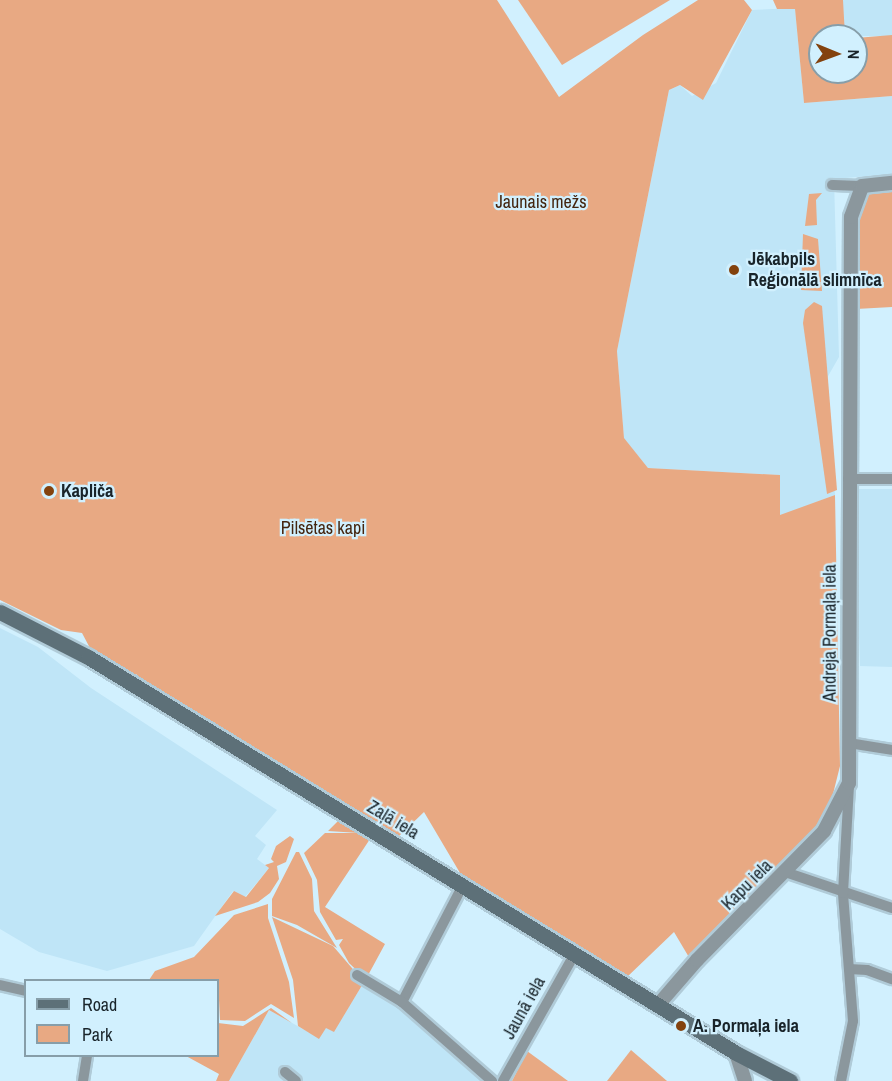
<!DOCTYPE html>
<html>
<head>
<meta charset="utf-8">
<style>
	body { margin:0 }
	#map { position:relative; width:892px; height:1081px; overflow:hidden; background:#d1f0fe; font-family:"Archivo Narrow",sans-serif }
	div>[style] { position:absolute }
	.built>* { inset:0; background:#bfe5f7; transform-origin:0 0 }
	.green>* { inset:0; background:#e8a983 }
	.roads { filter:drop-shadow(2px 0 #b0cbd8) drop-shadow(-2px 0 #b0cbd8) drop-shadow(0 2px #b0cbd8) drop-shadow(0 -2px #b0cbd8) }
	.minor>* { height:10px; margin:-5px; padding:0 5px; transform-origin:5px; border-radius:5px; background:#8b979d }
	.tertiary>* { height:14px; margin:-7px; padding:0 7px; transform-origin:7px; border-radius:7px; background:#8b979d }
	.secondary>* { height:15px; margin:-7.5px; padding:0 7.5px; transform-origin:7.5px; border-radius:7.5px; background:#5d7078 }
	.dots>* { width:16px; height:16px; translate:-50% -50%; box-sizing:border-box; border:3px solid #d1f0fe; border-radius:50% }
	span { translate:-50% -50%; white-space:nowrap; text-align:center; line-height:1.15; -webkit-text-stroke:4.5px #d1f0fe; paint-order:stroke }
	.park-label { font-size:18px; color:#44250f }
	.poi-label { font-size:18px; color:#19242a; font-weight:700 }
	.left { translate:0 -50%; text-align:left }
	.street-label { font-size:18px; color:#19242a }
	.legend { position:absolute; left:24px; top:979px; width:195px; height:78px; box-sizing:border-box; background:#d1f0fe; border:2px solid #879ea9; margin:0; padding:8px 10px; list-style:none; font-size:18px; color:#19242a }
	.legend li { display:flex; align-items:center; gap:12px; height:30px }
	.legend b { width:30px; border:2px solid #879ea9 }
	.north { position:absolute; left:808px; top:24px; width:60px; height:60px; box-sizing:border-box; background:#d1f0fe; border:2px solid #879ea9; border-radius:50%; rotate:91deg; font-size:16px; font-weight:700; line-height:24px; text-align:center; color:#19242a }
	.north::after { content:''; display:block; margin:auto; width:21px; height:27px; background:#83420e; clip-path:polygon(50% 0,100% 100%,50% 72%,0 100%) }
</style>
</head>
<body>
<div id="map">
	<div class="built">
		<div style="left:843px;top:0;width:49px;height:36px"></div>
		<div style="clip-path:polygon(795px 8px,804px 103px,892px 96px,892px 174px,834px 179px,839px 357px,827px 378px,835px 495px,780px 516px,779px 475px,648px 468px,624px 439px,617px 351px,669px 90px,680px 85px,692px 96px,716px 83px,752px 10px)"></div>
		<div style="clip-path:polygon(854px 489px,892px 489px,892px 667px,860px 666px)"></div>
		<div style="clip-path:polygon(0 628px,38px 647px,91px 688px,277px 810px,255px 836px,266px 845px,257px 859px,269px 868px,245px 897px,233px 891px,194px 946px,107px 971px,39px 952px,0 929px)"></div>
		<div style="clip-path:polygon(364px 982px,399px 1003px,487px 1081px,229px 1081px,269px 1010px,319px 1038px,326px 1027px,334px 1031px)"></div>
	</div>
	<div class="green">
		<div style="clip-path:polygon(0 0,497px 0,559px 97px,643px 35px,698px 0,744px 0,752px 10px,703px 100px,680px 85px,669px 90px,617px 351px,624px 438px,648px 468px,780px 475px,780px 515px,835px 495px,840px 766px,828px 814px,812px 836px,690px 959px,674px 932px,626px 978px,463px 878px,424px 812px,398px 837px,147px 686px,136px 674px,133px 677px,113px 663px,110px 666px,91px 650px,82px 633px,61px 630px,0 600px)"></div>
		<div style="clip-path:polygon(518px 0,670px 0,562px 65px)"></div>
		<div style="clip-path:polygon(773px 0,843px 0,845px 36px,820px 36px,820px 72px,856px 72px,856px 38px,892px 35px,892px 96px,804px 103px,795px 9px,777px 9px)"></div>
		<div style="clip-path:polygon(865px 191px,892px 191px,892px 307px,856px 309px,856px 214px)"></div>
		<div style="clip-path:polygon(822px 193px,816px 200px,817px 225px,805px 226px,809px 194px)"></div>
		<div style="clip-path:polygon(803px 234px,818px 239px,822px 291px,801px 290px)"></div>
		<div style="clip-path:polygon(814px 302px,822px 306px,837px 490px,827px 494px,803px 323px,805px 310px)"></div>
		<div style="clip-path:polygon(339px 820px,370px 839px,325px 907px,385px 944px,366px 979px,349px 963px,339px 945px,343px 939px,336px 940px,320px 912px,317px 880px,304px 853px,325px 833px,359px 833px,328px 831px)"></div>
		<div style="clip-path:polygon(290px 836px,294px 839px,286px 862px,277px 866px,279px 879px,270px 893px,258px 902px,215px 916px,234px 891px,246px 897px,269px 868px,265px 865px,274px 862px,271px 859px,276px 846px)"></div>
		<div style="clip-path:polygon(296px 852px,299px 852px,312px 879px,314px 911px,337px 948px,297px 925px,272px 916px,272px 899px)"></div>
		<div style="clip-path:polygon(268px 904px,268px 918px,289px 982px,294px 1018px,271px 1004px,245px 1021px,220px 1020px,218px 980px,149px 980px,155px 971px,194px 957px,234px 915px)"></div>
		<div style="clip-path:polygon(272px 917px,333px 946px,364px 982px,334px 1032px,326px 1028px,319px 1039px,298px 1026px,293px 980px)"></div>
		<div style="clip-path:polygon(271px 1008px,292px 1023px,269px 1010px,229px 1081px,216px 1081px,219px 1074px,186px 1056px,218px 1056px,218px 1023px,243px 1026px)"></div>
		<div style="clip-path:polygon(631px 1050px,667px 1081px,607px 1081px)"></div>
		<div style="clip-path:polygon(527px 1051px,568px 1081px,512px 1081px)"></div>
	</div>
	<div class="roads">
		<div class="minor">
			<div style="left:832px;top:185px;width:30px;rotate:2deg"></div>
			<div style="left:848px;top:479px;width:44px"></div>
			<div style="left:849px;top:743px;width:44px;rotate:9.2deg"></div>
			<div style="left:785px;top:872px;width:113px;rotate:18.6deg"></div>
			<div style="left:463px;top:885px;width:132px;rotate:117.5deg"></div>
			<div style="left:402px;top:1002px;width:120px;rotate:41.3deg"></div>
			<div style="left:849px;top:969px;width:18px;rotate:3deg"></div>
			<div style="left:867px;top:970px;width:27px;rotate:20deg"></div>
			<div style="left:357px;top:975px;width:52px;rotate:31deg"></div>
			<div style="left:0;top:985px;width:27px;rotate:13deg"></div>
			<div style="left:285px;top:1072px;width:14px;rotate:39deg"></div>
			<div style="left:83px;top:1081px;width:25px;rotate:-81deg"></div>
			<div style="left:503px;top:1081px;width:147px;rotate:-60.6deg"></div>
			<div style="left:841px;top:1081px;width:61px;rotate:-78.7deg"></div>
			<div style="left:853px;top:1021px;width:128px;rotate:-94.5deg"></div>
			<div style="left:843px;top:893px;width:107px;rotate:-86.8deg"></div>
		</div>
		<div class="tertiary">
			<div style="left:658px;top:1005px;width:60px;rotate:-49.1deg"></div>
			<div style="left:697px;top:960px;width:181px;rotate:-45.4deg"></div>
			<div style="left:824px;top:831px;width:54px;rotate:-62.5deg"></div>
			<div style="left:849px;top:783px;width:566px;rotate:-89.8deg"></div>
			<div style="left:851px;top:217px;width:33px;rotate:-70deg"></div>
			<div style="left:862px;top:186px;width:30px;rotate:-6deg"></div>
			<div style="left:736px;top:1053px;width:29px;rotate:72deg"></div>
		</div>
		<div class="secondary">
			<div style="left:0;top:612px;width:99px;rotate:27.1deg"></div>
			<div style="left:88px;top:657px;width:759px;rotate:31.43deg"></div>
			<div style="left:736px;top:1053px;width:61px;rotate:27.4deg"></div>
		</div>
	</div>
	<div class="dots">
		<div style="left:734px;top:270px;background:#83420e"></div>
		<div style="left:49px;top:491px;background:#83420e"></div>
		<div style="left:681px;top:1026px;background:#83420e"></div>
	</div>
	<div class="park-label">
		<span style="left:541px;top:202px">Jaunais mežs</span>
		<span style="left:323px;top:528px">Pilsētas kapi</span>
	</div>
	<div class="poi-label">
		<span class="left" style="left:748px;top:270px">Jēkabpils<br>Reģionālā slimnīca</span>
		<span class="left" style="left:61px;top:491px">Kapliča</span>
		<span class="left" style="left:693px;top:1026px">A. Pormaļa iela</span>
	</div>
	<div class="street-label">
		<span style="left:830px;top:633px;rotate:-90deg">Andreja Pormaļa iela</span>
		<span style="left:393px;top:820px;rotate:31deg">Zaļā iela</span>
		<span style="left:747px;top:885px;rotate:-45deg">Kapu iela</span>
		<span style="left:524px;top:1008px;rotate:-61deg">Jaunā iela</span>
	</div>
	<ul class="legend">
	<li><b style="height:8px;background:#5d7078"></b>Road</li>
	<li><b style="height:16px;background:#e8a983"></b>Park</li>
	</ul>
	<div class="north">N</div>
</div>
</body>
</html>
